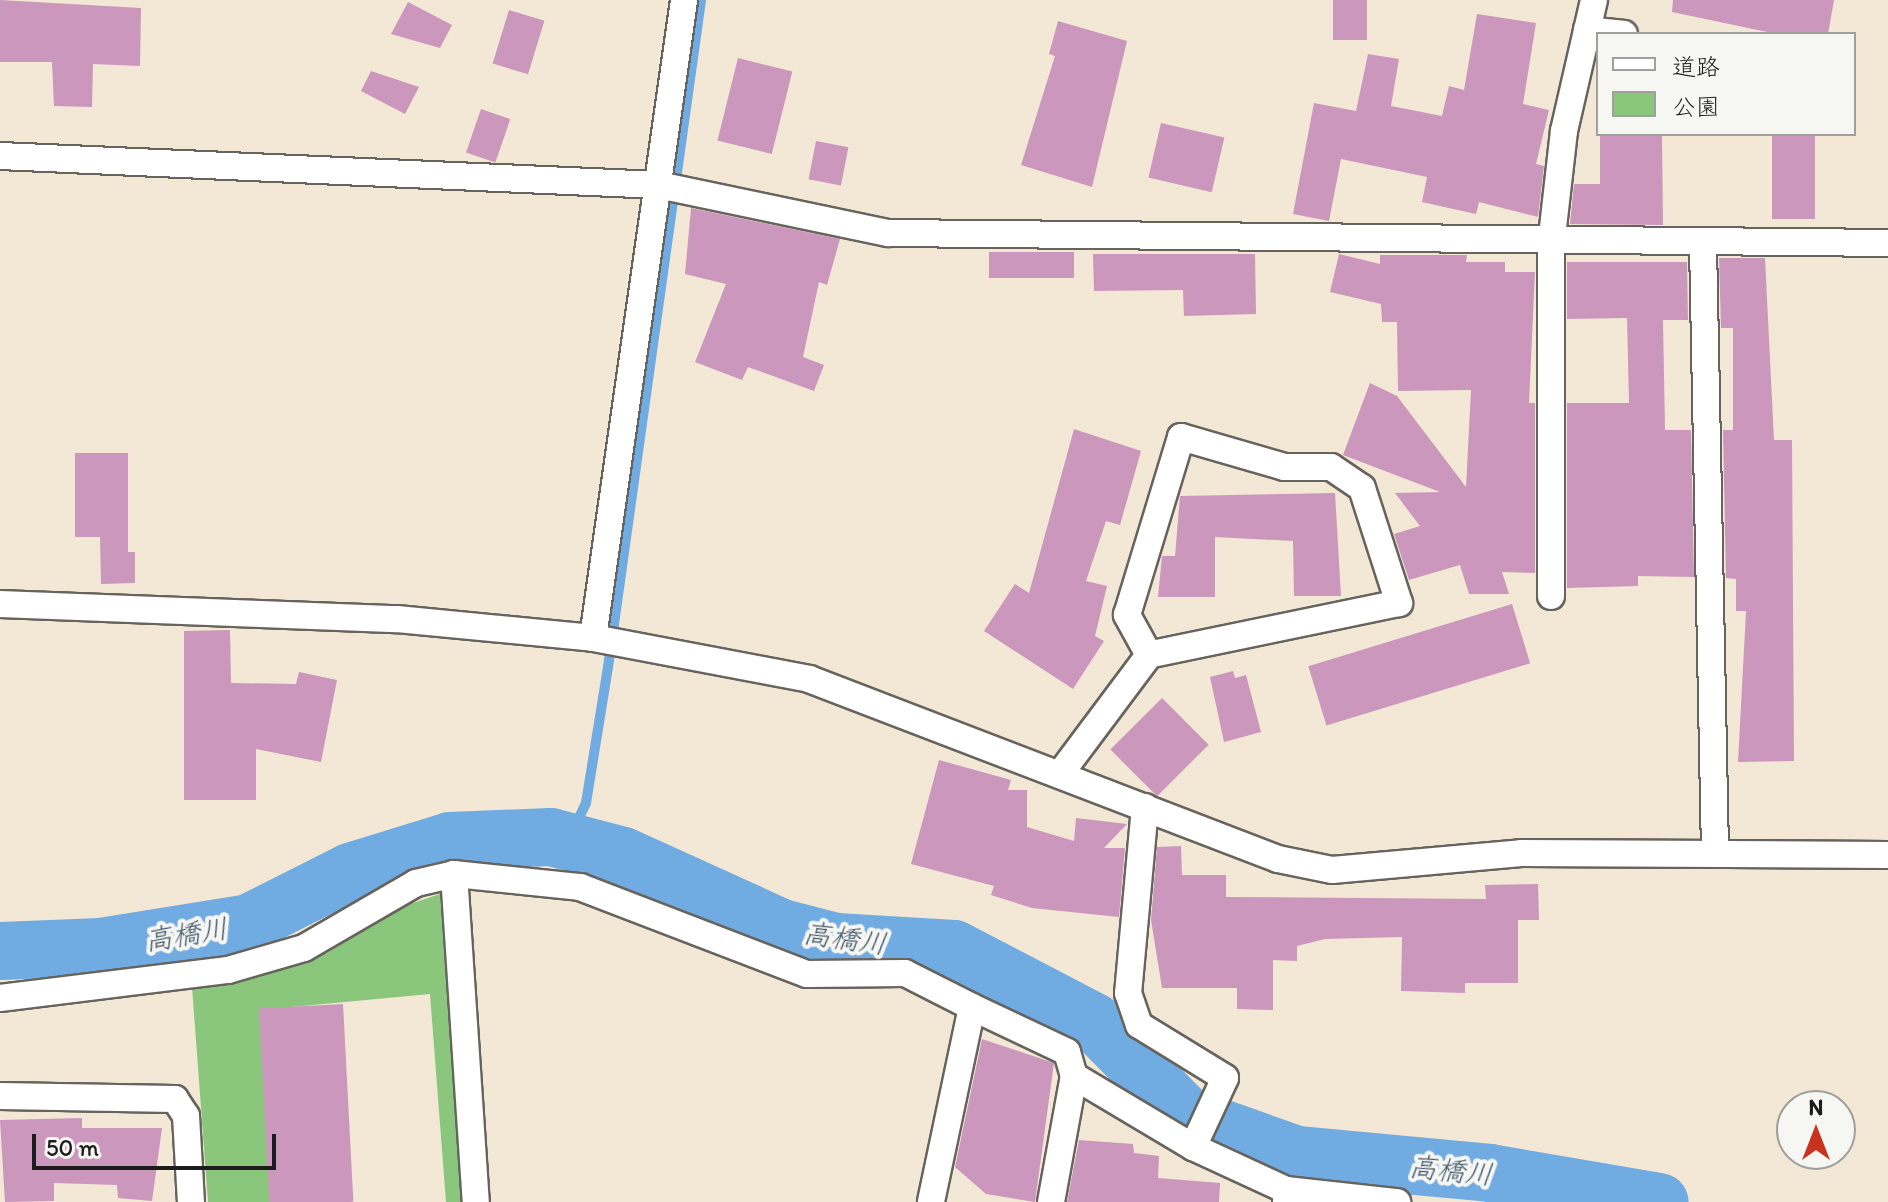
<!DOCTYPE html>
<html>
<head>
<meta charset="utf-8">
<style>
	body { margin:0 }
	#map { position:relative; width:1888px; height:1202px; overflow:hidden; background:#f3e8d5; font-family:Itim,"Klee One",sans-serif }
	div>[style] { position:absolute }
	.green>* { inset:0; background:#8ac77c }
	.stream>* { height:10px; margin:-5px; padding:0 5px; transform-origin:5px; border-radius:5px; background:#70abe1 }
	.river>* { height:58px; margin:-29px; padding:0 29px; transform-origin:29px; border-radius:29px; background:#70abe1 }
	.building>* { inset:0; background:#cb97bd; transform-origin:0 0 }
	.roads { filter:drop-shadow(2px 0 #67635d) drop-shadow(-2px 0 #67635d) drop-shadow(0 2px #67635d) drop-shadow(0 -2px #67635d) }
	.minor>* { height:26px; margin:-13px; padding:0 13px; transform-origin:13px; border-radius:13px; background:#fff }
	span { translate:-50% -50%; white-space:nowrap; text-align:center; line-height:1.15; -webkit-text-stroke:8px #f6f6f2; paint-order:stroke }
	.water-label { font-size:28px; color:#3e556b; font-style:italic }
	.legend { position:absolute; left:1596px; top:32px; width:260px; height:104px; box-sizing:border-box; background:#f6f6f2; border:2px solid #9f9f9c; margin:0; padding:10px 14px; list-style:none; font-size:24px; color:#1c1c1c }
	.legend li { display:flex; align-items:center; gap:16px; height:40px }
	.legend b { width:40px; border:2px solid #9f9f9c }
	.north { position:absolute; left:1776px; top:1090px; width:80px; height:80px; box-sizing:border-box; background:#f6f6f2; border:2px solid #9f9f9c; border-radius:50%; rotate:0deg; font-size:22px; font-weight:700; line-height:32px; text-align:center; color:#1c1c1c }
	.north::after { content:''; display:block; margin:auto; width:28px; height:36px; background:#c8321e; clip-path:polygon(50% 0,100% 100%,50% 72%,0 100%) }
	.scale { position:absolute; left:32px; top:1134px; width:244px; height:36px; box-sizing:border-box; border:4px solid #1c1c1c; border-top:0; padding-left:10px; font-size:24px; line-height:28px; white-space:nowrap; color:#1c1c1c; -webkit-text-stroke:6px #f6f6f2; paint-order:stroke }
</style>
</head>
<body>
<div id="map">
	<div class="green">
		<div style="clip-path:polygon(440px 894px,462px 1202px,446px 1202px,430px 994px,260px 1010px,271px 1202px,208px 1202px,192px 987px,327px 953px,398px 908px)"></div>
	</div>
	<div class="stream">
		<div style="left:568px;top:841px;width:42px;rotate:-64.7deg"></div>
		<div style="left:586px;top:803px;width:138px;rotate:-80.8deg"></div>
		<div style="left:608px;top:667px;width:673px;rotate:-82.06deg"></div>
	</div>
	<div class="river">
		<div style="left:0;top:951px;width:101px;rotate:-2.3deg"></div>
		<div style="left:101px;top:947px;width:150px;rotate:-9.2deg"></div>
		<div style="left:249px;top:923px;width:113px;rotate:-26.8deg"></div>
		<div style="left:350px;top:872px;width:105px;rotate:-17.2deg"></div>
		<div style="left:450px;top:841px;width:101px;rotate:-2.3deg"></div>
		<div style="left:551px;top:837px;width:74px;rotate:14.8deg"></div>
		<div style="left:623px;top:856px;width:175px;rotate:24.4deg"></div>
		<div style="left:782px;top:928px;width:56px;rotate:14.5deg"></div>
		<div style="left:836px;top:942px;width:118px;rotate:3.4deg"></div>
		<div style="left:954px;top:949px;width:158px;rotate:27.5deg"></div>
		<div style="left:1094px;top:1022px;width:132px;rotate:45.3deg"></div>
		<div style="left:1187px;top:1116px;width:117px;rotate:19.5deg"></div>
		<div style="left:1297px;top:1155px;width:194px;rotate:5.3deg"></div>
		<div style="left:1490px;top:1173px;width:172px;rotate:9.7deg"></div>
	</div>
	<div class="building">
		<div style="clip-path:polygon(0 0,141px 8px,140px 66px,93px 64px,92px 107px,54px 106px,52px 62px,0 62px)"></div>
		<div style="left:1333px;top:0;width:34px;height:40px"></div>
		<div style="clip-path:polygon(1673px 0,1834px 0,1828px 34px,1777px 34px,1672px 12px)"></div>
		<div style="clip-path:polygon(408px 2px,452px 25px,440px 48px,391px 34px)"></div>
		<div style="left:509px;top:10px;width:37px;height:56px;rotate:17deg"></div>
		<div style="clip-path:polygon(1477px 14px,1536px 23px,1523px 104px,1549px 110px,1536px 164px,1544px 166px,1538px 217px,1479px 202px,1476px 214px,1422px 202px,1427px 177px,1341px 159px,1329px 221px,1293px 214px,1314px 103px,1356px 111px,1368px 54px,1399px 59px,1391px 106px,1442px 116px,1449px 86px,1464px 90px)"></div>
		<div style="clip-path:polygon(1058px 21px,1127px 41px,1092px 187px,1021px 165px,1055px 56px,1049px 54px)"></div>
		<div style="left:738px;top:58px;width:56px;height:85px;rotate:14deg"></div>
		<div style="clip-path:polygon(371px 71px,419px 87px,405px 114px,361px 91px)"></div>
		<div style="left:481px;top:109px;width:31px;height:46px;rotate:19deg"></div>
		<div style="left:1161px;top:123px;width:65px;height:56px;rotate:13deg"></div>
		<div style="clip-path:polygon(1600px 134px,1662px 134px,1663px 225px,1570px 224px,1574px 184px,1600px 184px)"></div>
		<div style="left:1772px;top:134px;width:43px;height:85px"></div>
		<div style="left:816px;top:141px;width:33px;height:39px;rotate:11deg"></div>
		<div style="clip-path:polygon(691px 208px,840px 239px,827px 285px,819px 282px,803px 357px,824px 365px,814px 391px,748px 367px,742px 380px,695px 362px,726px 284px,685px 274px)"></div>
		<div style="left:1074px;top:252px;width:26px;height:85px;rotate:90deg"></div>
		<div style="clip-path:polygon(1093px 254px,1255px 254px,1256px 314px,1184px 316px,1183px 290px,1094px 291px)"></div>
		<div style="clip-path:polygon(1339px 254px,1380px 264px,1380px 255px,1467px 255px,1466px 262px,1505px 262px,1505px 272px,1535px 272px,1529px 403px,1535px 403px,1535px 573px,1502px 572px,1509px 594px,1469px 594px,1460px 565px,1409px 580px,1394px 534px,1420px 526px,1395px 493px,1440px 492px,1343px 455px,1370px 383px,1397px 396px,1466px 487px,1471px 390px,1398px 391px,1397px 322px,1382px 322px,1381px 304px,1330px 292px)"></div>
		<div style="clip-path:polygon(1719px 258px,1765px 258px,1774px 440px,1792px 440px,1794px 761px,1738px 762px,1746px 611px,1736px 611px,1736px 579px,1726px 578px,1723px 430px,1733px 430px,1733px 328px,1721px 328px)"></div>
		<div style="clip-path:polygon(1567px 262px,1687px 262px,1688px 320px,1663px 320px,1665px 430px,1691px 430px,1694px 577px,1638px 576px,1638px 586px,1567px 588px,1567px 403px,1629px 403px,1627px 318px,1567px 319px)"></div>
		<div style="clip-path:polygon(1074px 429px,1141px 451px,1120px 525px,1106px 521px,1086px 581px,1107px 586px,1095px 636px,1104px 641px,1073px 689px,984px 631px,1015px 584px,1029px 593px)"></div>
		<div style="clip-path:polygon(75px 453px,128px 453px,128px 552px,135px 552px,135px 583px,101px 584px,100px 537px,75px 537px)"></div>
		<div style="clip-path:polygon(1335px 493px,1341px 596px,1294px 596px,1293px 541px,1215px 537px,1215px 597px,1158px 597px,1162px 556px,1175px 556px,1180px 496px)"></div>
		<div style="left:1512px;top:604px;width:62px;height:213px;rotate:73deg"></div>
		<div style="clip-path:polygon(230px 630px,231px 683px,296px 684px,299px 672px,337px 680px,321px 762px,256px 749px,256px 800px,184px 800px,184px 631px)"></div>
		<div style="clip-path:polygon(1233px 671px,1235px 678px,1246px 675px,1261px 732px,1224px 742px,1210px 677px)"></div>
		<div style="left:1162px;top:698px;width:66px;height:73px;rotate:45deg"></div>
		<div style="clip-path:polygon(939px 760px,1011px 780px,1008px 790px,1027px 790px,1027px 827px,1074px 841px,1076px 818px,1127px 824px,1104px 848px,1125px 848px,1119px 917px,1032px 908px,991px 895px,994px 886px,911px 864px)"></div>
		<div style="clip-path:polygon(1181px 846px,1182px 875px,1226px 875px,1226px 897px,1486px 899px,1485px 885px,1538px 884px,1539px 920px,1518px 920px,1518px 983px,1465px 983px,1465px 993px,1401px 991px,1402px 937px,1325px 939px,1297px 946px,1297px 961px,1273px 960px,1273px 1010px,1237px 1009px,1237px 988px,1162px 988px,1151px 920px,1157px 847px)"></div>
		<div style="left:343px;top:1004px;width:198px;height:84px;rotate:87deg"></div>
		<div style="clip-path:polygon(982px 1039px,1054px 1063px,1035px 1202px,986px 1194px,955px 1167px)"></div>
		<div style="clip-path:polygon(82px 1118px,82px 1128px,162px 1128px,152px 1201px,118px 1198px,117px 1185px,54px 1183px,54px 1201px,5px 1202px,0 1120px)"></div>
		<div style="clip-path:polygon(1079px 1140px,1133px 1144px,1134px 1153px,1159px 1156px,1158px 1178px,1220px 1183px,1219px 1202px,1067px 1202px)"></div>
	</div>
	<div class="roads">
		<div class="minor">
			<div style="left:1587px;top:30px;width:37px;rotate:6deg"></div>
			<div style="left:0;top:156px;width:659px;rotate:2.52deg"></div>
			<div style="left:658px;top:185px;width:235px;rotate:11.8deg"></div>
			<div style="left:888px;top:233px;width:1000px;rotate:0.57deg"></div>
			<div style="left:1703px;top:244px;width:610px;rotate:88.87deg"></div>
			<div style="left:1551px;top:596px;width:351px;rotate:-90deg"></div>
			<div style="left:1551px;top:245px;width:115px;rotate:-83.5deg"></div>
			<div style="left:1564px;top:131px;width:134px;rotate:-77.1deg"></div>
			<div style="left:0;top:604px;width:397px;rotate:2.2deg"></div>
			<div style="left:397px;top:619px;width:197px;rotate:5.5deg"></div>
			<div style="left:593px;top:638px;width:220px;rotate:10.7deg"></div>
			<div style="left:809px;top:679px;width:502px;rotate:21deg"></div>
			<div style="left:1278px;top:859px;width:55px;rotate:11.5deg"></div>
			<div style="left:1332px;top:870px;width:190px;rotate:-5.1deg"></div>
			<div style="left:1521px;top:853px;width:367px;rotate:0.3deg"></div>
			<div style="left:593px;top:638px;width:644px;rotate:-81.88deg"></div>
			<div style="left:1060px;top:774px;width:149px;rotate:-53.2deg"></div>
			<div style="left:1149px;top:655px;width:46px;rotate:-118.8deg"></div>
			<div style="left:1127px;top:615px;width:186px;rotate:-73.1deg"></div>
			<div style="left:1181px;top:437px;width:107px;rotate:16.2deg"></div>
			<div style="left:1284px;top:467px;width:47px"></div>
			<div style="left:1331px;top:467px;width:37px;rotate:34deg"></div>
			<div style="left:1362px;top:488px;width:121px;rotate:72.2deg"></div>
			<div style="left:1399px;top:603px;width:255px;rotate:168.3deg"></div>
			<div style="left:1145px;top:807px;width:187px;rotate:95.2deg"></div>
			<div style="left:1128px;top:993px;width:34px;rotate:71deg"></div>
			<div style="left:1139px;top:1025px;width:101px;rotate:31.6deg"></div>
			<div style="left:1225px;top:1078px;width:76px;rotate:114.9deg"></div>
			<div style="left:454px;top:874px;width:127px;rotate:5.9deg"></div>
			<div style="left:580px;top:887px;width:243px;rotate:21deg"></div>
			<div style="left:807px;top:974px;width:98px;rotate:-0.6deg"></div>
			<div style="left:905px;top:973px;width:75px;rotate:26.9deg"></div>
			<div style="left:972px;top:1007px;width:199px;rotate:101.9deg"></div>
			<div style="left:0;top:998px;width:230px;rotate:-7deg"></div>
			<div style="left:228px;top:970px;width:79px;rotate:-16.1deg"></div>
			<div style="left:304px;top:948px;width:129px;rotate:-30.1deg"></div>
			<div style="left:416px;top:883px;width:39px;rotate:-13deg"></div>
			<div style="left:454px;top:874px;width:329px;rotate:86.2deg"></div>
			<div style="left:972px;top:1007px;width:105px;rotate:25.3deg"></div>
			<div style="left:1067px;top:1052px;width:25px;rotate:74deg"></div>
			<div style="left:0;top:1096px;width:175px;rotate:1deg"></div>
			<div style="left:175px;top:1099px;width:20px;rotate:57deg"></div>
			<div style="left:186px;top:1116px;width:86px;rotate:86.7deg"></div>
			<div style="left:1051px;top:1202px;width:128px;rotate:-79.7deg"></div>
			<div style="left:1074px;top:1076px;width:139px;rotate:30.8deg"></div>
			<div style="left:1193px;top:1147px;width:102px;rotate:24.8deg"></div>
			<div style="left:1286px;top:1202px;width:12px;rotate:-90deg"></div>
			<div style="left:1286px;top:1190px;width:112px;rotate:6.2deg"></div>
		</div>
	</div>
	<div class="water-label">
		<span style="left:186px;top:934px;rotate:-9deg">高橋川</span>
		<span style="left:845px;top:938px;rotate:8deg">高橋川</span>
		<span style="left:1451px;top:1170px;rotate:6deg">高橋川</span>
	</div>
	<ul class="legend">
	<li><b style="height:10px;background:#fff"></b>道路</li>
	<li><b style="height:22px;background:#8ac77c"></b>公園</li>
	</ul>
	<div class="north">N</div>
	<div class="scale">50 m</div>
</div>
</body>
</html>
